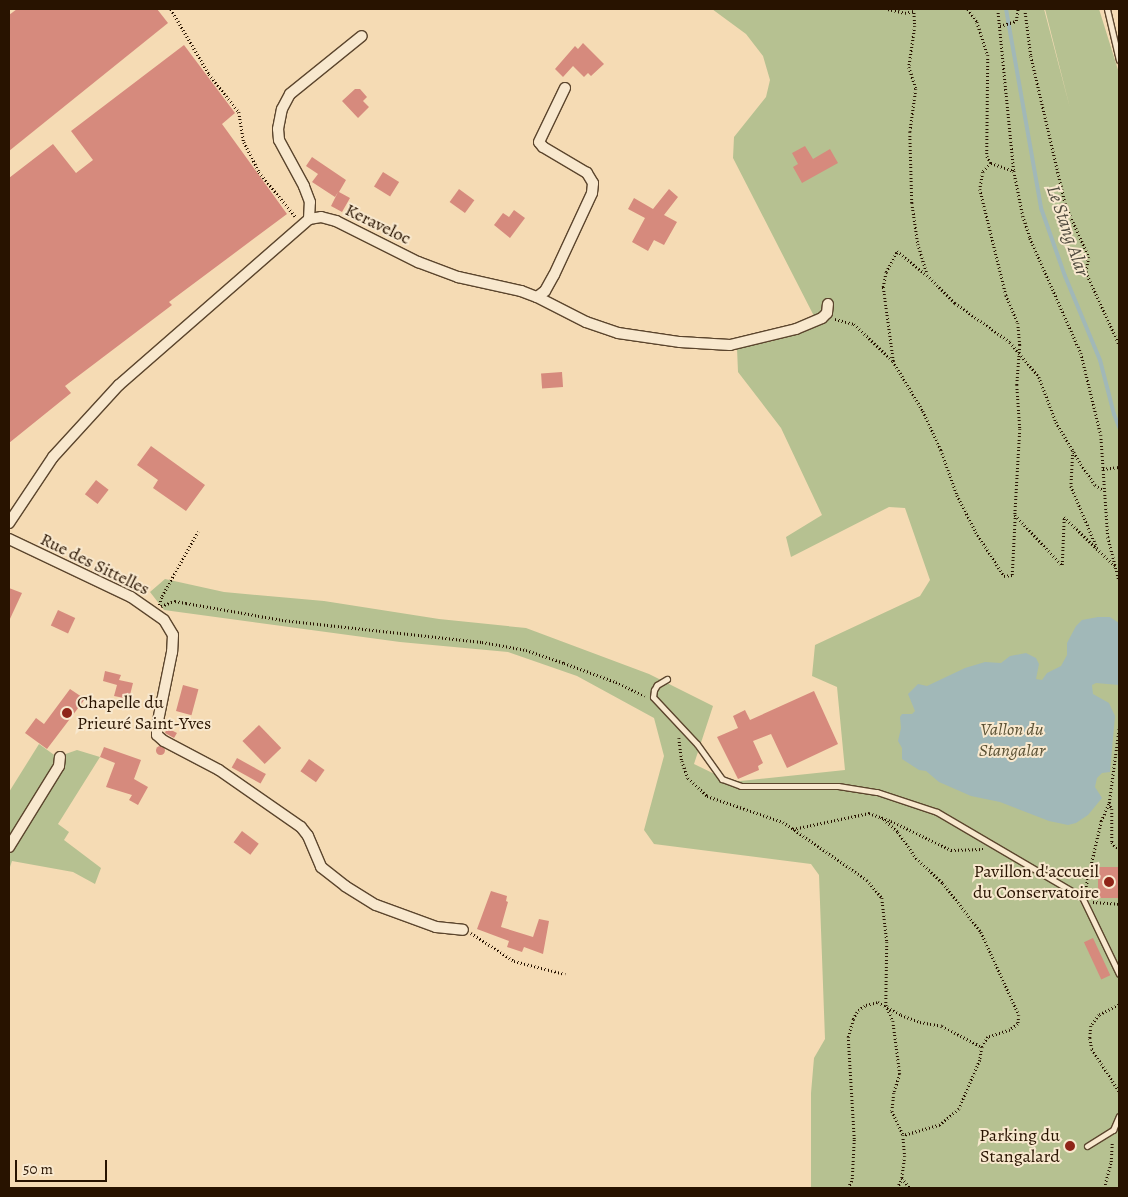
<!DOCTYPE html>
<html>
<head>
<meta charset="utf-8">
<style>
	body { margin:0 }
	#map { position:relative; width:1128px; height:1197px; overflow:hidden; background:#f5dbb4; font-family:Alegreya,serif }
	div>[style] { position:absolute }
	.green>* { inset:0; background:#b6c191 }
	.water>* { inset:0; background:#a1b8b8 }
	.stream>* { height:4px; margin:-2px; padding:0 2px; transform-origin:2px; border-radius:2px; background:#a1b8b8 }
	.building>* { inset:0; background:#d68a7d; transform-origin:0 0 }
	.round { border-radius:50% }
	.path>* { height:2.5px; margin-top:-1.25px; transform-origin:0; background:repeating-linear-gradient(90deg,#281300 0 1px,transparent 0 3.5px) }
	.roads { filter:drop-shadow(1px 0 #5b452d) drop-shadow(-1px 0 #5b452d) drop-shadow(0 1px #5b452d) drop-shadow(0 -1px #5b452d) }
	.lane>* { height:5px; margin:-2.5px; padding:0 2.5px; transform-origin:2.5px; border-radius:2.5px; background:#f8e8ce }
	.street>* { height:10px; margin:-5px; padding:0 5px; transform-origin:5px; border-radius:5px; background:#f8e8ce }
	.dots>* { width:14px; height:14px; translate:-50% -50%; box-sizing:border-box; border:2px solid #f8e8ce; border-radius:50% }
	span { translate:-50% -50%; white-space:nowrap; text-align:center; line-height:1.15; -webkit-text-stroke:4px #f8e8ce; paint-order:stroke }
	.street-label { font-size:18px; color:#281300 }
	.poi-label { font-size:18px; color:#281300 }
	.left { translate:0 -50%; text-align:left }
	.right { translate:-100% -50%; text-align:right }
	.park-label { font-size:18px; color:#5a5033; font-style:italic }
	.water-label { font-size:19px; color:#524d40; font-style:italic }
	.frame { position:absolute; inset:0; border:10px solid #281300; pointer-events:none }
	.scale { position:absolute; left:15px; top:1160px; width:92px; height:22px; box-sizing:border-box; border:2px solid #281300; border-top:0; padding-left:6px; font-size:15px; line-height:18px; white-space:nowrap; color:#281300; -webkit-text-stroke:4px #f8e8ce; paint-order:stroke }
</style>
</head>
<body>
<div id="map">
	<div class="green">
		<div style="clip-path:polygon(712px 9px,1044px 9px,1070px 108px,1045px 9px,1099px 9px,1119px 73px,1119px 1188px,811px 1188px,811px 1093px,814px 1058px,825px 1039px,819px 875px,811px 864px,654px 844px,644px 830px,664px 756px,654px 718px,577px 676px,508px 652px,400px 642px,164px 610px,150px 592px,165px 579px,224px 592px,324px 601px,439px 619px,526px 628px,649px 674px,713px 706px,694px 764px,731px 782px,845px 770px,837px 687px,812px 676px,815px 645px,920px 596px,930px 580px,905px 508px,889px 507px,791px 557px,786px 537px,822px 515px,781px 428px,738px 372px,737px 348px,773px 341px,804px 328px,815px 318px,733px 158px,734px 137px,766px 97px,770px 80px,763px 56px,746px 34px)"></div>
		<div style="clip-path:polygon(39px 744px,57px 757px,77px 750px,100px 757px,58px 824px,69px 832px,64px 840px,101px 868px,95px 884px,73px 872px,12px 861px,9px 870px,9px 792px)"></div>
	</div>
	<div class="water">
		<div style="clip-path:polygon(1098px 617px,1110px 617px,1119px 623px,1119px 685px,1096px 683px,1092px 685px,1093px 694px,1109px 703px,1115px 716px,1110px 772px,1102px 773px,1097px 778px,1095px 787px,1102px 798px,1088px 815px,1076px 823px,1068px 825px,1049px 821px,1000px 802px,971px 796px,939px 782px,926px 771px,919px 770px,902px 759px,902px 748px,898px 741px,901px 728px,900px 717px,902px 714px,912px 714px,915px 711px,908px 694px,918px 684px,927px 686px,965px 668px,985px 662px,1001px 663px,1010px 656px,1026px 653px,1036px 658px,1039px 664px,1036px 679px,1042px 680px,1047px 673px,1061px 666px,1067px 655px,1067px 643px,1076px 626px,1082px 620px)"></div>
	</div>
	<div class="stream">
		<div style="left:1006px;top:9px;width:202px;rotate:80deg"></div>
		<div style="left:1041px;top:208px;width:72px;rotate:70.6deg"></div>
		<div style="left:1065px;top:276px;width:91px;rotate:67.4deg"></div>
		<div style="left:1100px;top:360px;width:56px;rotate:75.5deg"></div>
		<div style="left:1114px;top:414px;width:14px;rotate:69deg"></div>
	</div>
	<div class="building">
		<div style="clip-path:polygon(17px 9px,157px 9px,168px 23px,9px 151px,9px 15px)"></div>
		<div style="clip-path:polygon(583px 43px,604px 64px,591px 76px,588px 73px,584px 77px,573px 66px,563px 77px,555px 69px,575px 46px,578px 49px)"></div>
		<div style="clip-path:polygon(184px 45px,235px 113px,222px 124px,287px 214px,169px 302px,172px 305px,65px 386px,71px 393px,9px 443px,9px 178px,53px 144px,76px 173px,93px 160px,71px 131px)"></div>
		<div style="clip-path:polygon(355px 89px,360px 89px,367px 97px,363px 101px,369px 107px,358px 118px,342px 101px)"></div>
		<div style="clip-path:polygon(805px 146px,813px 159px,830px 149px,838px 163px,802px 183px,793px 167px,798px 164px,792px 153px)"></div>
		<div style="clip-path:polygon(312px 157px,346px 180px,339px 192px,350px 198px,342px 212px,331px 206px,338px 192px,335px 197px,312px 182px,318px 174px,306px 166px)"></div>
		<div style="left:383px;top:172px;width:19px;height:17px;rotate:32deg"></div>
		<div style="left:459px;top:189px;width:19px;height:16px;rotate:36deg"></div>
		<div style="clip-path:polygon(669px 189px,678px 197px,664px 215px,677px 222px,664px 245px,654px 240px,648px 251px,632px 242px,645px 218px,628px 209px,634px 198px,653px 209px)"></div>
		<div style="clip-path:polygon(514px 210px,525px 218px,510px 238px,494px 225px,503px 213px,509px 217px)"></div>
		<div style="left:562px;top:372px;width:15px;height:21px;rotate:86deg"></div>
		<div style="clip-path:polygon(151px 446px,205px 485px,186px 511px,153px 488px,158px 480px,137px 465px)"></div>
		<div style="left:96px;top:480px;width:16px;height:18px;rotate:38deg"></div>
		<div style="clip-path:polygon(9px 588px,22px 593px,9px 621px)"></div>
		<div style="left:58px;top:610px;width:19px;height:17px;rotate:25deg"></div>
		<div style="clip-path:polygon(105px 671px,121px 675px,119px 680px,133px 683px,129px 699px,114px 696px,117px 685px,103px 681px)"></div>
		<div style="left:183px;top:685px;width:16px;height:27px;rotate:15deg"></div>
		<div style="clip-path:polygon(70px 689px,85px 699px,47px 749px,25px 733px,36px 718px,44px 724px)"></div>
		<div style="clip-path:polygon(814px 691px,838px 744px,787px 768px,771px 734px,753px 741px,763px 763px,758px 766px,759px 770px,738px 779px,717px 737px,738px 728px,733px 716px,745px 710px,750px 720px)"></div>
		<div style="left:259px;top:725px;width:32px;height:23px;rotate:46deg"></div>
		<div style="clip-path:polygon(167px 728px,177px 733px,174px 738px,165px 733px)"></div>
		<div class="round" style="left:155.5px;top:745.5px;width:9px;height:9px"></div>
		<div style="clip-path:polygon(104px 747px,141px 760px,134px 779px,148px 787px,138px 805px,129px 800px,132px 795px,106px 787px,115px 763px,100px 757px)"></div>
		<div style="left:237px;top:758px;width:33px;height:11px;rotate:29deg"></div>
		<div style="left:309px;top:759px;width:19px;height:15px;rotate:35deg"></div>
		<div style="left:242px;top:831px;width:21px;height:14px;rotate:37deg"></div>
		<div style="left:1098px;top:867px;width:21px;height:31px"></div>
		<div style="clip-path:polygon(491px 891px,507px 896px,506px 901px,508px 902px,501px 927px,533px 937px,539px 919px,549px 921px,543px 954px,524px 947px,522px 952px,507px 947px,509px 941px,477px 929px)"></div>
		<div style="left:1093px;top:938px;width:41px;height:10px;rotate:65deg"></div>
	</div>
	<div class="path">
		<div style="left:171px;top:9px;width:75px;rotate:59.7deg"></div>
		<div style="left:209px;top:74px;width:48px;rotate:51.7deg"></div>
		<div style="left:239px;top:112px;width:30px;rotate:81deg"></div>
		<div style="left:244px;top:142px;width:34px;rotate:63deg"></div>
		<div style="left:259px;top:172px;width:58px;rotate:50.6deg"></div>
		<div style="left:888px;top:9px;width:17px;rotate:13deg"></div>
		<div style="left:905px;top:13px;width:9px;rotate:-13deg"></div>
		<div style="left:914px;top:9px;width:17px;rotate:87deg"></div>
		<div style="left:915px;top:26px;width:41px;rotate:98.3deg"></div>
		<div style="left:909px;top:67px;width:23px;rotate:72deg"></div>
		<div style="left:916px;top:89px;width:43px;rotate:97.9deg"></div>
		<div style="left:910px;top:132px;width:71px;rotate:88.4deg"></div>
		<div style="left:912px;top:203px;width:41px;rotate:81.7deg"></div>
		<div style="left:918px;top:244px;width:30px;rotate:73deg"></div>
		<div style="left:968px;top:9px;width:16px;rotate:55deg"></div>
		<div style="left:977px;top:22px;width:35px;rotate:72deg"></div>
		<div style="left:988px;top:55px;width:101px;rotate:90.6deg"></div>
		<div style="left:987px;top:156px;width:8px;rotate:60deg"></div>
		<div style="left:991px;top:163px;width:12px;rotate:132deg"></div>
		<div style="left:983px;top:172px;width:17px;rotate:100deg"></div>
		<div style="left:980px;top:189px;width:109px;rotate:76.2deg"></div>
		<div style="left:1006px;top:295px;width:30px;rotate:67deg"></div>
		<div style="left:1018px;top:323px;width:22px;rotate:85deg"></div>
		<div style="left:1020px;top:345px;width:40px;rotate:94.3deg"></div>
		<div style="left:1017px;top:385px;width:44px;rotate:86.1deg"></div>
		<div style="left:1020px;top:429px;width:86px;rotate:93.3deg"></div>
		<div style="left:998px;top:9px;width:163px;rotate:84.4deg"></div>
		<div style="left:1014px;top:171px;width:46px;rotate:78.7deg"></div>
		<div style="left:1023px;top:216px;width:23px;rotate:72deg"></div>
		<div style="left:1030px;top:238px;width:126px;rotate:66.1deg"></div>
		<div style="left:1081px;top:353px;width:84px;rotate:76.3deg"></div>
		<div style="left:1101px;top:435px;width:102px;rotate:86.1deg"></div>
		<div style="left:1108px;top:537px;width:44px;rotate:75.7deg"></div>
		<div style="left:1025px;top:9px;width:47px;rotate:82.7deg"></div>
		<div style="left:1031px;top:56px;width:154px;rotate:76.9deg"></div>
		<div style="left:1066px;top:206px;width:56px;rotate:65.7deg"></div>
		<div style="left:1089px;top:257px;width:15px;rotate:101deg"></div>
		<div style="left:1086px;top:272px;width:79px;rotate:65.4deg"></div>
		<div style="left:1000px;top:26px;width:17px;rotate:-17deg"></div>
		<div style="left:1016px;top:21px;width:12px;rotate:-81deg"></div>
		<div style="left:991px;top:163px;width:24px;rotate:19deg"></div>
		<div style="left:835px;top:319px;width:20px;rotate:15deg"></div>
		<div style="left:854px;top:324px;width:54px;rotate:43.5deg"></div>
		<div style="left:893px;top:361px;width:75px;rotate:-97.7deg"></div>
		<div style="left:883px;top:287px;width:15px;rotate:-79deg"></div>
		<div style="left:886px;top:272px;width:24px;rotate:-62deg"></div>
		<div style="left:897px;top:251px;width:38px;rotate:39deg"></div>
		<div style="left:927px;top:275px;width:40px;rotate:45deg"></div>
		<div style="left:955px;top:303px;width:67px;rotate:35.3deg"></div>
		<div style="left:1010px;top:342px;width:14px;rotate:51deg"></div>
		<div style="left:1019px;top:353px;width:31px;rotate:50deg"></div>
		<div style="left:1039px;top:377px;width:48px;rotate:69.3deg"></div>
		<div style="left:1056px;top:422px;width:49px;rotate:59.2deg"></div>
		<div style="left:1081px;top:464px;width:25px;rotate:56deg"></div>
		<div style="left:1095px;top:485px;width:10px;rotate:29deg"></div>
		<div style="left:893px;top:361px;width:58px;rotate:59deg"></div>
		<div style="left:923px;top:411px;width:43px;rotate:65.2deg"></div>
		<div style="left:941px;top:450px;width:48px;rotate:70.4deg"></div>
		<div style="left:957px;top:495px;width:42px;rotate:62.8deg"></div>
		<div style="left:976px;top:532px;width:52px;rotate:57.5deg"></div>
		<div style="left:1004px;top:576px;width:8px;rotate:-7deg"></div>
		<div style="left:1012px;top:575px;width:60px;rotate:-87.1deg"></div>
		<div style="left:1015px;top:515px;width:69px;rotate:46.8deg"></div>
		<div style="left:1062px;top:565px;width:48px;rotate:-87.6deg"></div>
		<div style="left:1064px;top:517px;width:71px;rotate:43.9deg"></div>
		<div style="left:1073px;top:451px;width:35px;rotate:93deg"></div>
		<div style="left:1071px;top:486px;width:67px;rotate:67.2deg"></div>
		<div style="left:1103px;top:469px;width:16px;rotate:-7deg"></div>
		<div style="left:159px;top:605px;width:9px;rotate:-72deg"></div>
		<div style="left:162px;top:596px;width:74px;rotate:-61deg"></div>
		<div style="left:161px;top:606px;width:15px;rotate:-20deg"></div>
		<div style="left:175px;top:601px;width:11px;rotate:10deg"></div>
		<div style="left:186px;top:603px;width:97px;rotate:10deg"></div>
		<div style="left:282px;top:620px;width:201px;rotate:6.3deg"></div>
		<div style="left:482px;top:642px;width:45px;rotate:10.3deg"></div>
		<div style="left:526px;top:650px;width:40px;rotate:18.9deg"></div>
		<div style="left:564px;top:663px;width:55px;rotate:20.1deg"></div>
		<div style="left:616px;top:682px;width:32px;rotate:26deg"></div>
		<div style="left:679px;top:738px;width:23px;rotate:83deg"></div>
		<div style="left:682px;top:761px;width:18px;rotate:71deg"></div>
		<div style="left:688px;top:778px;width:26px;rotate:43deg"></div>
		<div style="left:707px;top:796px;width:80px;rotate:18.9deg"></div>
		<div style="left:783px;top:822px;width:102px;rotate:34.6deg"></div>
		<div style="left:867px;top:880px;width:23px;rotate:50deg"></div>
		<div style="left:882px;top:898px;width:44px;rotate:83.5deg"></div>
		<div style="left:887px;top:942px;width:63px;rotate:90.9deg"></div>
		<div style="left:886px;top:1005px;width:17px;rotate:66deg"></div>
		<div style="left:893px;top:1021px;width:53px;rotate:82.5deg"></div>
		<div style="left:900px;top:1074px;width:20px;rotate:108deg"></div>
		<div style="left:894px;top:1093px;width:18px;rotate:96deg"></div>
		<div style="left:892px;top:1111px;width:26px;rotate:65deg"></div>
		<div style="left:903px;top:1135px;width:21px;rotate:85deg"></div>
		<div style="left:905px;top:1156px;width:22px;rotate:98deg"></div>
		<div style="left:902px;top:1178px;width:13px;rotate:51deg"></div>
		<div style="left:1109px;top:803px;width:7px;rotate:63deg"></div>
		<div style="left:1112px;top:809px;width:33px;rotate:90deg"></div>
		<div style="left:1112px;top:842px;width:7px;rotate:56deg"></div>
		<div style="left:1116px;top:848px;width:3px"></div>
		<div style="left:881px;top:817px;width:23px;rotate:41deg"></div>
		<div style="left:898px;top:832px;width:32px;rotate:55deg"></div>
		<div style="left:916px;top:858px;width:37px;rotate:43deg"></div>
		<div style="left:943px;top:883px;width:62px;rotate:52.2deg"></div>
		<div style="left:981px;top:932px;width:91px;rotate:65.4deg"></div>
		<div style="left:1019px;top:1015px;width:9px;rotate:96deg"></div>
		<div style="left:1018px;top:1024px;width:10px;rotate:143deg"></div>
		<div style="left:1010px;top:1030px;width:23px;rotate:162deg"></div>
		<div style="left:988px;top:1037px;width:12px;rotate:121deg"></div>
		<div style="left:982px;top:1047px;width:13px;rotate:99deg"></div>
		<div style="left:980px;top:1060px;width:53px;rotate:113.2deg"></div>
		<div style="left:959px;top:1109px;width:25px;rotate:140deg"></div>
		<div style="left:940px;top:1125px;width:37px;rotate:164deg"></div>
		<div style="left:793px;top:829px;width:78px;rotate:-11.9deg"></div>
		<div style="left:869px;top:813px;width:23px;rotate:20deg"></div>
		<div style="left:891px;top:821px;width:67px;rotate:25.8deg"></div>
		<div style="left:951px;top:850px;width:32px;rotate:-2deg"></div>
		<div style="left:1085px;top:890px;width:71px;rotate:-76.9deg"></div>
		<div style="left:1101px;top:821px;width:20px;rotate:-66deg"></div>
		<div style="left:1109px;top:803px;width:76px;rotate:-82.4deg"></div>
		<div style="left:1093px;top:902px;width:26px;rotate:4deg"></div>
		<div style="left:471px;top:933px;width:51px;rotate:33.1deg"></div>
		<div style="left:514px;top:961px;width:53px;rotate:14.3deg"></div>
		<div style="left:1119px;top:1005px;width:22px;rotate:153deg"></div>
		<div style="left:1099px;top:1015px;width:14px;rotate:126deg"></div>
		<div style="left:1091px;top:1026px;width:12px;rotate:95deg"></div>
		<div style="left:1090px;top:1038px;width:11px;rotate:80deg"></div>
		<div style="left:1092px;top:1049px;width:50px;rotate:57.3deg"></div>
		<div style="left:848px;top:1188px;width:10px;rotate:-66deg"></div>
		<div style="left:852px;top:1179px;width:40px;rotate:-87.1deg"></div>
		<div style="left:854px;top:1139px;width:102px;rotate:-93.4deg"></div>
		<div style="left:848px;top:1037px;width:19px;rotate:-74deg"></div>
		<div style="left:853px;top:1019px;width:10px;rotate:-61deg"></div>
		<div style="left:858px;top:1010px;width:9px;rotate:-32deg"></div>
		<div style="left:866px;top:1005px;width:12px;rotate:-14deg"></div>
		<div style="left:878px;top:1002px;width:26px;rotate:29deg"></div>
		<div style="left:901px;top:1015px;width:20px;rotate:20deg"></div>
		<div style="left:920px;top:1022px;width:22px;rotate:10deg"></div>
		<div style="left:942px;top:1026px;width:45px;rotate:27.7deg"></div>
		<div style="left:897px;top:1188px;width:11px;rotate:-63deg"></div>
		<div style="left:1104px;top:1188px;width:27px;rotate:-75deg"></div>
		<div style="left:1111px;top:1162px;width:21px;rotate:-87deg"></div>
	</div>
	<div class="roads">
		<div class="lane">
			<div style="left:1107px;top:9px;width:52px;rotate:76.8deg"></div>
			<div style="left:667px;top:679px;width:12px;rotate:149deg"></div>
			<div style="left:657px;top:685px;width:6px;rotate:121deg"></div>
			<div style="left:654px;top:690px;width:7px;rotate:98deg"></div>
			<div style="left:653px;top:697px;width:64px;rotate:46.9deg"></div>
			<div style="left:697px;top:744px;width:43px;rotate:54.5deg"></div>
			<div style="left:722px;top:779px;width:20px;rotate:20deg"></div>
			<div style="left:741px;top:786px;width:97px"></div>
			<div style="left:838px;top:786px;width:39px;rotate:9deg"></div>
			<div style="left:877px;top:792px;width:63px;rotate:18.4deg"></div>
			<div style="left:937px;top:812px;width:168px;rotate:30.4deg"></div>
			<div style="left:1082px;top:897px;width:85px;rotate:64.3deg"></div>
			<div style="left:1087px;top:1146px;width:31px;rotate:-32deg"></div>
			<div style="left:1113px;top:1130px;width:15px;rotate:-67deg"></div>
		</div>
		<div class="street">
			<div style="left:309px;top:219px;width:17px;rotate:-87deg"></div>
			<div style="left:310px;top:202px;width:17px;rotate:-111deg"></div>
			<div style="left:304px;top:186px;width:52px;rotate:-118.5deg"></div>
			<div style="left:279px;top:140px;width:11px;rotate:-95deg"></div>
			<div style="left:278px;top:129px;width:20px;rotate:-79deg"></div>
			<div style="left:282px;top:109px;width:17px;rotate:-62deg"></div>
			<div style="left:290px;top:94px;width:92px;rotate:-38.9deg"></div>
			<div style="left:537px;top:297px;width:55px;rotate:27deg"></div>
			<div style="left:586px;top:322px;width:34px;rotate:19deg"></div>
			<div style="left:618px;top:333px;width:63px;rotate:8.3deg"></div>
			<div style="left:680px;top:342px;width:50px;rotate:3.4deg"></div>
			<div style="left:730px;top:345px;width:68px;rotate:-13.6deg"></div>
			<div style="left:796px;top:329px;width:28px;rotate:-23deg"></div>
			<div style="left:822px;top:318px;width:7px;rotate:-45deg"></div>
			<div style="left:827px;top:313px;width:9px;rotate:-84deg"></div>
			<div style="left:9px;top:523px;width:79px;rotate:-56.3deg"></div>
			<div style="left:53px;top:457px;width:98px;rotate:-47.5deg"></div>
			<div style="left:119px;top:385px;width:252px;rotate:-41.1deg"></div>
			<div style="left:309px;top:219px;width:12px;rotate:-9deg"></div>
			<div style="left:321px;top:217px;width:16px;rotate:15deg"></div>
			<div style="left:336px;top:221px;width:92px;rotate:26.6deg"></div>
			<div style="left:418px;top:262px;width:43px;rotate:20.6deg"></div>
			<div style="left:458px;top:277px;width:65px;rotate:12.5deg"></div>
			<div style="left:521px;top:291px;width:17px;rotate:21deg"></div>
			<div style="left:537px;top:297px;width:10px;rotate:-37deg"></div>
			<div style="left:545px;top:291px;width:18px;rotate:-61deg"></div>
			<div style="left:554px;top:275px;width:90px;rotate:-65.1deg"></div>
			<div style="left:592px;top:193px;width:10px;rotate:-84deg"></div>
			<div style="left:593px;top:183px;width:12px;rotate:-121deg"></div>
			<div style="left:587px;top:173px;width:51px;rotate:-149.4deg"></div>
			<div style="left:543px;top:147px;width:6px;rotate:-129deg"></div>
			<div style="left:539px;top:142px;width:60px;rotate:-64.3deg"></div>
			<div style="left:9px;top:539px;width:135px;rotate:25.4deg"></div>
			<div style="left:131px;top:597px;width:40px;rotate:34.9deg"></div>
			<div style="left:164px;top:620px;width:17px;rotate:59deg"></div>
			<div style="left:173px;top:635px;width:17px;rotate:93deg"></div>
			<div style="left:172px;top:652px;width:76px;rotate:101.5deg"></div>
			<div style="left:157px;top:726px;width:9px;rotate:90deg"></div>
			<div style="left:157px;top:735px;width:9px;rotate:41deg"></div>
			<div style="left:164px;top:741px;width:62px;rotate:27.8deg"></div>
			<div style="left:219px;top:770px;width:100px;rotate:34.8deg"></div>
			<div style="left:301px;top:827px;width:11px;rotate:52deg"></div>
			<div style="left:308px;top:836px;width:34px;rotate:67deg"></div>
			<div style="left:321px;top:867px;width:31px;rotate:38deg"></div>
			<div style="left:345px;top:886px;width:36px;rotate:32deg"></div>
			<div style="left:376px;top:905px;width:64px;rotate:20.1deg"></div>
			<div style="left:436px;top:927px;width:27px;rotate:6deg"></div>
			<div style="left:9px;top:847px;width:95px;rotate:-58.3deg"></div>
			<div style="left:59px;top:766px;width:9px;rotate:-84deg"></div>
		</div>
	</div>
	<div class="dots">
		<div style="left:67px;top:713px;background:#8f2418"></div>
		<div style="left:1109px;top:882px;background:#8f2418"></div>
		<div style="left:1070px;top:1146px;background:#8f2418"></div>
	</div>
	<div class="street-label">
		<span style="left:378px;top:224px;rotate:26deg">Keraveloc</span>
		<span style="left:95px;top:564px;rotate:26deg">Rue des Sittelles</span>
	</div>
	<div class="poi-label">
		<span class="left" style="left:77px;top:713px">Chapelle du<br>Prieuré Saint-Yves</span>
		<span class="right" style="left:1099px;top:882px">Pavillon d'accueil<br>du Conservatoire</span>
		<span class="right" style="left:1060px;top:1146px">Parking du<br>Stangalard</span>
	</div>
	<div class="park-label">
		<span style="left:1012px;top:740px">Vallon du<br>Stangalar</span>
	</div>
	<div class="water-label">
		<span style="left:1067px;top:231px;rotate:71deg">Le Stang Alar</span>
	</div>
	<div class="frame"></div>
	<div class="scale">50 m</div>
</div>
</body>
</html>
